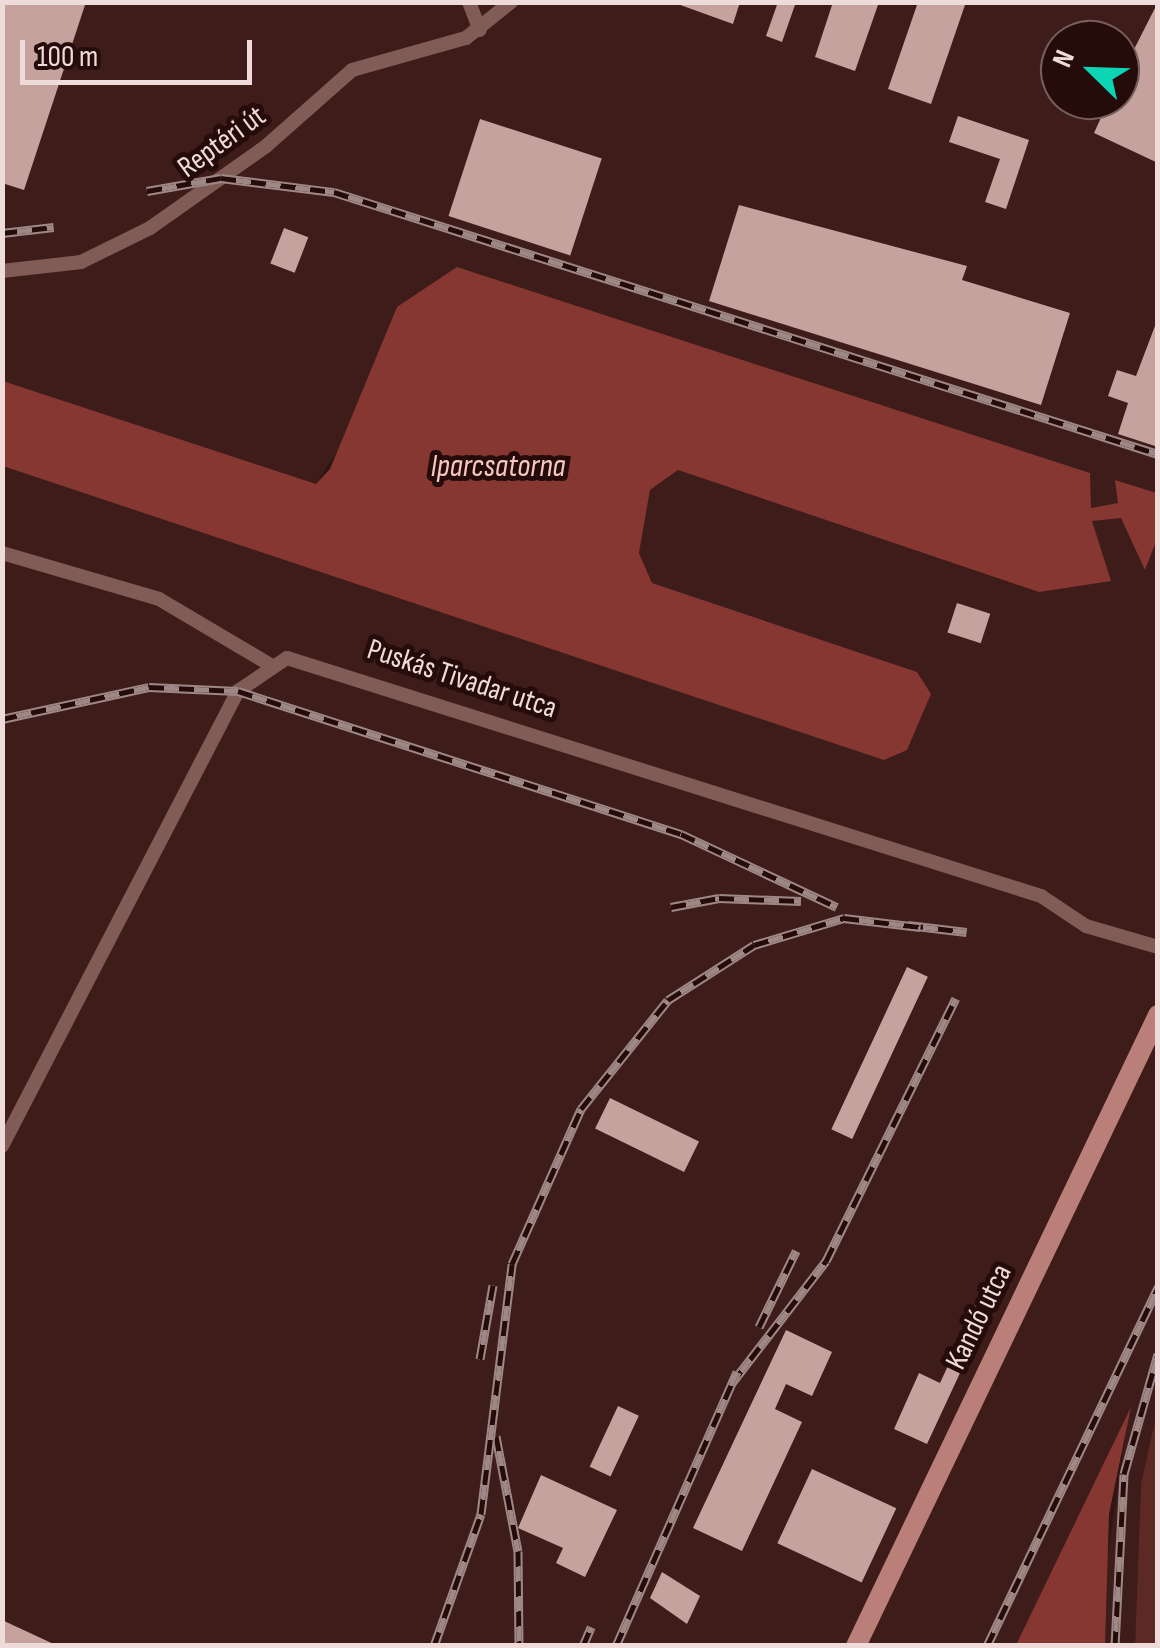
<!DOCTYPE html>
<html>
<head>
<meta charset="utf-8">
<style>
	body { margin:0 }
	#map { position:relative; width:1160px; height:1648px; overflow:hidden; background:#2f1513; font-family:"Sofia Sans Condensed",sans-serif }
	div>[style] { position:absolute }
	.built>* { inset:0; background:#3d1c19 }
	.green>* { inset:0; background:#5d2925 }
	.forest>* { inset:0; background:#873732 }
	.water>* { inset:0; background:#873731 }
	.building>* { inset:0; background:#c5a29d; transform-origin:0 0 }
	.street>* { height:14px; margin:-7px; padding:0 7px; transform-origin:7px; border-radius:7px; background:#815c57 }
	.secondary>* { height:20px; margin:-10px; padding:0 10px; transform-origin:10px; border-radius:10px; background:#ba7f78 }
	.rail>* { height:9px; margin-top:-4.5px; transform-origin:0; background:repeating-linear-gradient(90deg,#250c0a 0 15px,#9e8886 0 30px); box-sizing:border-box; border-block:2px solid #9e8886 }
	span { translate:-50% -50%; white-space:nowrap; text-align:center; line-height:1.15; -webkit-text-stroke:10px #250c0a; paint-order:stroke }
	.street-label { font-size:30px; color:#efdcda }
	.water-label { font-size:32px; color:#f7c7c0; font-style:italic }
	.frame { position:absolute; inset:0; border:5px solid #efdcda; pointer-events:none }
	.north { position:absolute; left:1040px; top:20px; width:100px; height:100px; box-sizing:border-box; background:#250c0a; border:2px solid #765f5d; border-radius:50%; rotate:293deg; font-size:28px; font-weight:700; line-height:40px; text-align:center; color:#efdcda }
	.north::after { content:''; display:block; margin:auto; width:35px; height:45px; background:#0cd5b5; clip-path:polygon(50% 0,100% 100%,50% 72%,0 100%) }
	.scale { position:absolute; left:20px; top:40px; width:232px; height:45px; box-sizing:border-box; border:5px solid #efdcda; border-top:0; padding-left:12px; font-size:30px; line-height:35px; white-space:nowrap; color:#efdcda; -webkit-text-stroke:8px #250c0a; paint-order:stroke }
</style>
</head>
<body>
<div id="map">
	<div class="built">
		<div style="clip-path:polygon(evenodd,2px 3px,1157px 3px,1157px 493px,1116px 480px,1119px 503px,1091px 508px,1089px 473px,457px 267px,316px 484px,3px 381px,2px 3px,1060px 40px,1120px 40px,1120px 100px,1060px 100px,1060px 40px)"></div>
		<div style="clip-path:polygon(3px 466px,907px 750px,931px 694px,917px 672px,652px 583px,639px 553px,650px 490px,678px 470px,1039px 592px,1096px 539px,1091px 521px,1121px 517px,1145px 568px,1157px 539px,1158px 1413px,1141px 1483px,1135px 1645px,1105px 1645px,1102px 1592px,1129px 1412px,1016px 1645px,3px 1646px)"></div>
	</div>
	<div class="green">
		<div style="clip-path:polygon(1157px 1413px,1157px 1645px,1135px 1645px,1141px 1483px)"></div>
	</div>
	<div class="forest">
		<div style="clip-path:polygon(1131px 1407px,1109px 1514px,1105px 1645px,1016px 1645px)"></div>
	</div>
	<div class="water">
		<div style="clip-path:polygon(457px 267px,1090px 473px,1091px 508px,1118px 503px,1115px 480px,1157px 493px,1157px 539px,1145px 570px,1121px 518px,1092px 521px,1111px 581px,1039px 592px,678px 470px,650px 490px,639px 553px,652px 583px,917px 672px,931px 694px,907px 750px,884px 760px,3px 466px,3px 381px,316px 484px,330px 469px,397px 307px)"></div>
	</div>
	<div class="building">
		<div style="clip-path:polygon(2px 2px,86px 2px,24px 190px,2px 183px)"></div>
		<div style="clip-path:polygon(672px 2px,740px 2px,733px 24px)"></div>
		<div style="clip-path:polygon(778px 2px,796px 2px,782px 42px,766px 36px)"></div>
		<div style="clip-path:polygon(833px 2px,879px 2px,855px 71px,815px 57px)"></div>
		<div style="clip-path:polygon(918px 2px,966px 2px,931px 104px,888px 89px)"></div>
		<div style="clip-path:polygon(1158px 2px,1158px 163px,1094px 133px,1109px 100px,1120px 100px,1120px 77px)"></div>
		<div style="clip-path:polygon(958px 116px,1029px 140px,1006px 209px,985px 202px,1000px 159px,949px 142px)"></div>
		<div style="left:480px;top:119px;width:128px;height:102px;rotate:18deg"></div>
		<div style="clip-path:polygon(739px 205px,967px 266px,962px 280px,1070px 313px,1041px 405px,709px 301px)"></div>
		<div style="left:284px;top:228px;width:26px;height:38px;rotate:21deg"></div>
		<div style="clip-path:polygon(1158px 318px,1158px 447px,1118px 434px,1128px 403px,1108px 396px,1117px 370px,1136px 376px)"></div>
		<div style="left:957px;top:603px;width:35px;height:31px;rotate:18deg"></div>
		<div style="left:907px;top:967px;width:23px;height:179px;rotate:25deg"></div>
		<div style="left:610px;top:1098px;width:99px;height:34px;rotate:26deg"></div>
		<div style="clip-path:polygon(987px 1281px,1000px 1287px,927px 1444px,894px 1429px,919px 1373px,940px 1383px)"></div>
		<div style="clip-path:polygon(786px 1330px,832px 1352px,812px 1396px,786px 1384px,775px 1409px,802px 1422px,742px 1551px,693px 1528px)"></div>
		<div style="left:618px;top:1406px;width:23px;height:67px;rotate:25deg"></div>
		<div style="left:812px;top:1469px;width:93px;height:82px;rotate:25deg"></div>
		<div style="clip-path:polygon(541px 1475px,617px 1510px,585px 1577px,556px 1563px,563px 1548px,518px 1528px)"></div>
		<div style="clip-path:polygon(662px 1572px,700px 1596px,687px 1624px,650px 1598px)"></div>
		<div style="clip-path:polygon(2px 1620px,58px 1646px,2px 1646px)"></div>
	</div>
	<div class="street">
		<div style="left:469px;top:2px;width:30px;rotate:69deg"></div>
		<div style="left:2px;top:271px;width:80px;rotate:-6.5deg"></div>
		<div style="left:81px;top:262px;width:77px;rotate:-26.2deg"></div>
		<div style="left:150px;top:228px;width:141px;rotate:-35.2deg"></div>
		<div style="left:265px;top:147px;width:116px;rotate:-41.5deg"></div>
		<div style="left:352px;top:70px;width:118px;rotate:-15.7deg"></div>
		<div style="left:466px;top:38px;width:58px;rotate:-38.7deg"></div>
		<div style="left:2px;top:553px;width:164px;rotate:16.3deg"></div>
		<div style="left:159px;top:599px;width:128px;rotate:30.6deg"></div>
		<div style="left:2px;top:1146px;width:513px;rotate:-62.59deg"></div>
		<div style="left:238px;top:691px;width:59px;rotate:-34deg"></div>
		<div style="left:287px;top:658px;width:791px;rotate:17.52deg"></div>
		<div style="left:1041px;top:896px;width:54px;rotate:33.7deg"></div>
		<div style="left:1086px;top:926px;width:75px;rotate:16.3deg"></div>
	</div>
	<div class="secondary">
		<div style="left:856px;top:1646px;width:700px;rotate:-64.42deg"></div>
	</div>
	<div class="rail">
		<div style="left:147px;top:191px;width:75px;rotate:-10deg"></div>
		<div style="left:221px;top:178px;width:114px;rotate:7.1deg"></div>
		<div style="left:334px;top:192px;width:865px;rotate:17.64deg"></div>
		<div style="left:2px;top:233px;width:52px;rotate:-6.6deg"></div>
		<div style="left:2px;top:719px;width:150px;rotate:-12.3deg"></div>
		<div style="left:149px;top:687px;width:89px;rotate:2.6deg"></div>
		<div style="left:238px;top:691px;width:466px;rotate:17.9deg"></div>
		<div style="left:681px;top:834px;width:172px;rotate:25.1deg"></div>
		<div style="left:671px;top:907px;width:49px;rotate:-10.6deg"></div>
		<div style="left:719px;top:898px;width:82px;rotate:2.1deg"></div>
		<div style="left:908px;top:925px;width:59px;rotate:6.8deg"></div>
		<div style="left:759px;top:1327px;width:85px;rotate:-64deg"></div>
		<div style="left:480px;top:1359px;width:75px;rotate:-80deg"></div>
		<div style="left:732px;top:1383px;width:154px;rotate:-52.4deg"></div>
		<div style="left:826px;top:1261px;width:293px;rotate:-63.7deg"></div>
		<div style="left:496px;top:1436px;width:117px;rotate:79.2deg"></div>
		<div style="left:518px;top:1551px;width:95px;rotate:89.4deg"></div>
		<div style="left:434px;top:1646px;width:140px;rotate:-70.4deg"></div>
		<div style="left:481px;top:1514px;width:252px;rotate:-82.9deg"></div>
		<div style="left:512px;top:1264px;width:170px;rotate:-66deg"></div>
		<div style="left:581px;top:1109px;width:139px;rotate:-51.4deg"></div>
		<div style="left:668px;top:1000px;width:102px;rotate:-32.6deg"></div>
		<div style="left:754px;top:945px;width:94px;rotate:-16.7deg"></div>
		<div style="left:844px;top:918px;width:77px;rotate:6.8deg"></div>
		<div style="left:583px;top:1646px;width:21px;rotate:-67deg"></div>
		<div style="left:616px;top:1646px;width:300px;rotate:-66.2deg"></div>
		<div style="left:987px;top:1646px;width:398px;rotate:-64.5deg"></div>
		<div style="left:1115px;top:1646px;width:172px;rotate:-87deg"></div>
		<div style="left:1124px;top:1474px;width:125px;rotate:-74.2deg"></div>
	</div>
	<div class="street-label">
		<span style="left:222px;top:142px;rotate:-36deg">Reptéri út</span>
		<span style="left:462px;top:679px;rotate:18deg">Puskás Tivadar utca</span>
		<span style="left:979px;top:1317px;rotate:-64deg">Kandó utca</span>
	</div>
	<div class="water-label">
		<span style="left:498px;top:467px">Iparcsatorna</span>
	</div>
	<div class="frame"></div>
	<div class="north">N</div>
	<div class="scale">100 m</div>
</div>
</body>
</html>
